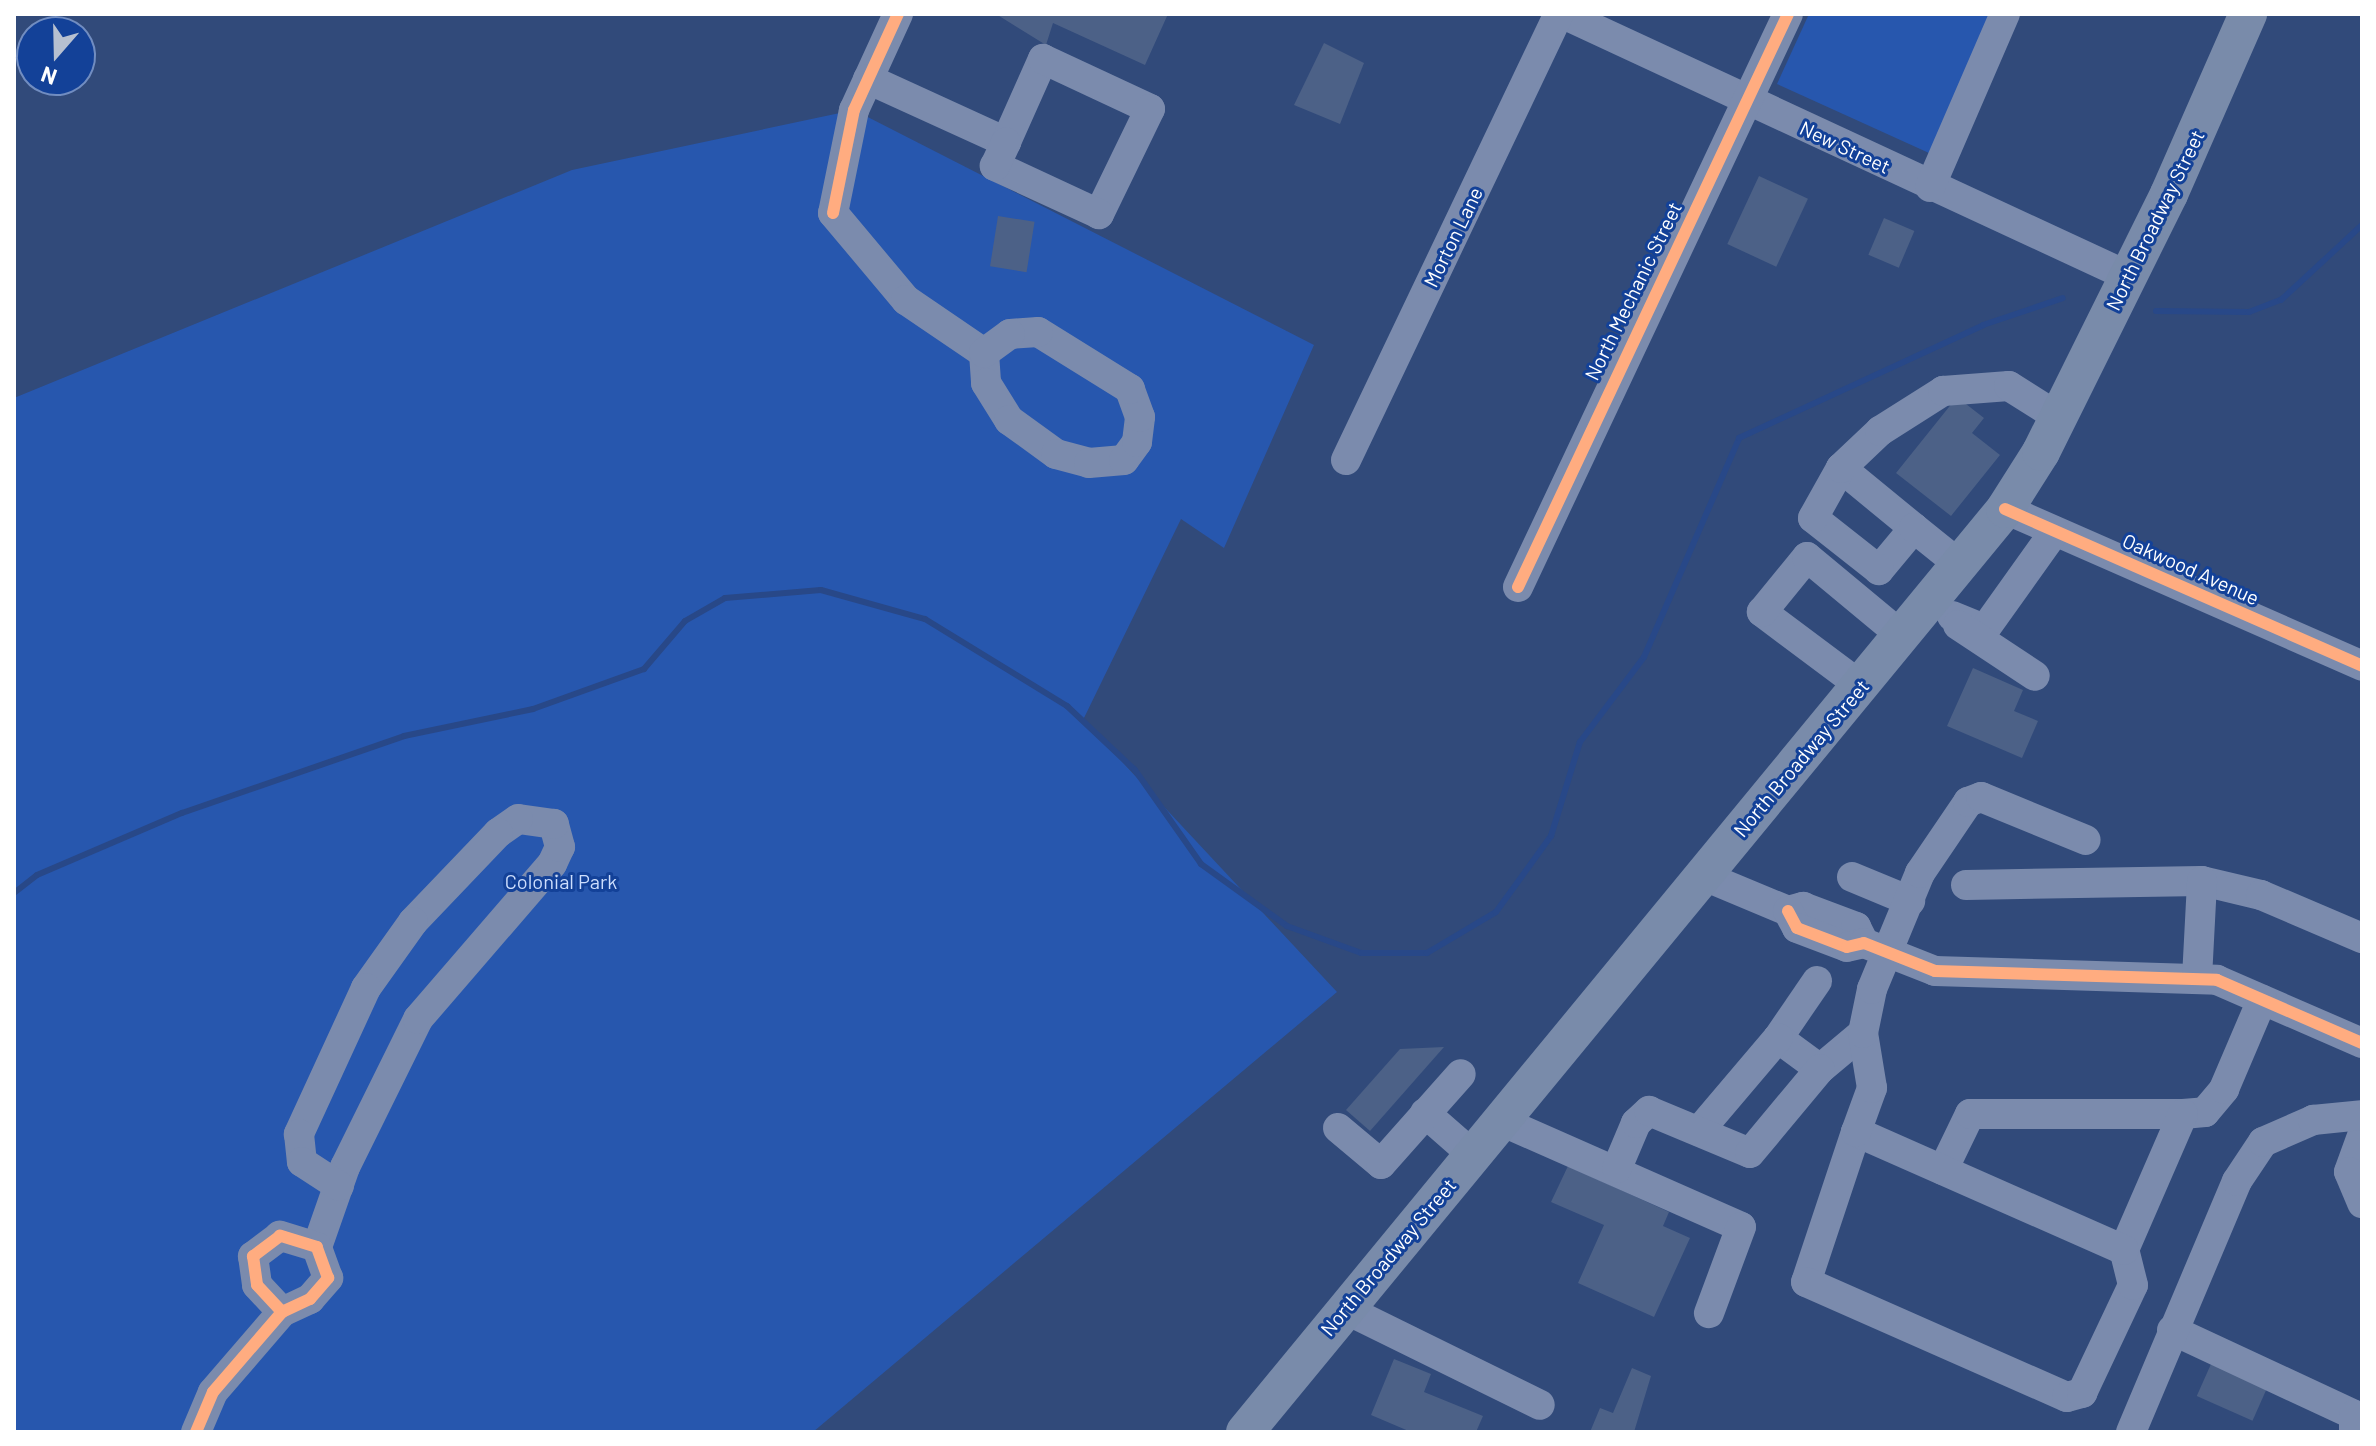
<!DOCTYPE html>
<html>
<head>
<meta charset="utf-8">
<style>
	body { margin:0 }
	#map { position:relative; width:2376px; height:1446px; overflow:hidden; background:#314a7a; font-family:Barlow,sans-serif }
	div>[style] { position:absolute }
	.green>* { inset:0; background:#2757ae }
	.stream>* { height:6px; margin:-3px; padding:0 3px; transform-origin:3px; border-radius:3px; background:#284888 }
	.building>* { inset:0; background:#4c6187; transform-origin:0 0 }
	.minor>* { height:30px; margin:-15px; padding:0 15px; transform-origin:15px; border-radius:15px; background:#7b8bad }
	.major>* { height:38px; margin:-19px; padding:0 19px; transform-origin:19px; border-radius:19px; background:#798baa }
	.cycleway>* { height:12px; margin:-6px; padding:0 6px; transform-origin:6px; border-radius:6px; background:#ffac80 }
	span { translate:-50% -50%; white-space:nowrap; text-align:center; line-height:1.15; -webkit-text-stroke:6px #134198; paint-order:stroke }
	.street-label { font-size:20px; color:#fff }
	.park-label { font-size:20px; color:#cddefd }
	.frame { position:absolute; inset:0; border:16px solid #fff; pointer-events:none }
	.north { position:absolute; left:16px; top:16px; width:80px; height:80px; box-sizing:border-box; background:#134198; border:2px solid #718dc1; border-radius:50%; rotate:200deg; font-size:22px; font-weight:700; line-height:32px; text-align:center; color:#fff }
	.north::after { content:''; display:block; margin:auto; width:28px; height:36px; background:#b7c0d0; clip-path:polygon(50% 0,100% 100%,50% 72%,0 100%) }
</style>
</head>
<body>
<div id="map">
	<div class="green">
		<div style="clip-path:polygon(1809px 14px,1992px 14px,1929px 153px,1777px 84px)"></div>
		<div style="clip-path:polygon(854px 110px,1314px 345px,1224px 548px,1181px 519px,1083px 720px,1337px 992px,813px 1432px,14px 1432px,14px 398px,572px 170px)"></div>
	</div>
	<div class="stream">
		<div style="left:2156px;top:311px;width:93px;rotate:0.6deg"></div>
		<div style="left:2249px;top:312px;width:34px;rotate:-21deg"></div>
		<div style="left:2281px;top:300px;width:110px;rotate:-42.8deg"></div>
		<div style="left:14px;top:893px;width:29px;rotate:-38deg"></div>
		<div style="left:37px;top:875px;width:158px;rotate:-23.2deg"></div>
		<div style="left:182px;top:813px;width:235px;rotate:-19.1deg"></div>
		<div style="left:404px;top:736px;width:132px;rotate:-11.8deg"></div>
		<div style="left:533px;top:709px;width:118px;rotate:-19.8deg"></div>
		<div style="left:644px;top:669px;width:63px;rotate:-49.5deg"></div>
		<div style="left:685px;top:621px;width:46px;rotate:-29.9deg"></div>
		<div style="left:725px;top:598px;width:96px;rotate:-4.8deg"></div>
		<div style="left:821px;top:590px;width:108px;rotate:15.6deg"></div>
		<div style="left:925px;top:619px;width:167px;rotate:31.5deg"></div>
		<div style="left:1067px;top:706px;width:93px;rotate:43.3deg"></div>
		<div style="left:1135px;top:770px;width:115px;rotate:54.9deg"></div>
		<div style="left:1201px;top:864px;width:106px;rotate:35.8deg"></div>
		<div style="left:1287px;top:926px;width:79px;rotate:20deg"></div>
		<div style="left:1361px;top:953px;width:66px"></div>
		<div style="left:1427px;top:953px;width:80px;rotate:-30.7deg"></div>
		<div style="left:1496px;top:912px;width:94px;rotate:-54.1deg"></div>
		<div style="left:1551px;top:836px;width:98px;rotate:-72.9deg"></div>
		<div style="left:1580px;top:742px;width:106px;rotate:-53deg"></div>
		<div style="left:1644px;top:657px;width:239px;rotate:-66.5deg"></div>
		<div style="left:1739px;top:438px;width:269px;rotate:-24.8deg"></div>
		<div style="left:1983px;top:325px;width:84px;rotate:-18.6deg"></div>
	</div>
	<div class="building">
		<div style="clip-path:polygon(996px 14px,1168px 14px,1145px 65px,1053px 23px,1046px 45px)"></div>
		<div style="clip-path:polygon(1324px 43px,1364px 63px,1340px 124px,1294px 105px)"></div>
		<div style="left:1759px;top:176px;width:54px;height:75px;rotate:25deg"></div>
		<div style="left:998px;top:216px;width:37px;height:51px;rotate:9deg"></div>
		<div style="left:1884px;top:218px;width:33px;height:40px;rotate:23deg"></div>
		<div style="clip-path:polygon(1957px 397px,1984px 418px,1972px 433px,2000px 455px,1951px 516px,1896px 473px)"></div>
		<div style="clip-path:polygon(1973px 668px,2023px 690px,2014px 711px,2038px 721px,2022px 758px,1947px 726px)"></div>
		<div style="clip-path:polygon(1444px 1047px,1370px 1131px,1346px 1110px,1400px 1049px)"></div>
		<div style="clip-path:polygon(1568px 1166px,1669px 1212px,1663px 1226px,1690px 1238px,1654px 1317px,1578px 1283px,1604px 1225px,1551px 1202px)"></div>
		<div style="clip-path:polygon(1394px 1359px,1431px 1374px,1424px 1392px,1483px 1416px,1476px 1432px,1411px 1432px,1371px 1415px)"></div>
		<div style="left:2211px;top:1364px;width:61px;height:35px;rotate:24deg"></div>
		<div style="clip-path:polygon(1632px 1368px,1651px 1376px,1634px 1432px,1590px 1432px,1600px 1408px,1613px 1413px)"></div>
	</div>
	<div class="minor">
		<div style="left:898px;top:14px;width:106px;rotate:114.6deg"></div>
		<div style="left:854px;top:110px;width:105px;rotate:101.5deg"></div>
		<div style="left:833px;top:213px;width:114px;rotate:50deg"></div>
		<div style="left:906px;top:300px;width:94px;rotate:34.2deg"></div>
		<div style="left:984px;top:353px;width:30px;rotate:86deg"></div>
		<div style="left:986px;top:383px;width:44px;rotate:58.1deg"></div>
		<div style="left:1009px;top:420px;width:58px;rotate:35.9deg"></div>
		<div style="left:1056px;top:454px;width:34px;rotate:15deg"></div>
		<div style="left:1089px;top:463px;width:35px;rotate:-5deg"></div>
		<div style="left:1124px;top:460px;width:22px;rotate:-54deg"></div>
		<div style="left:1137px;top:442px;width:25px;rotate:-83deg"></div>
		<div style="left:1140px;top:417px;width:30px;rotate:-110deg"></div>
		<div style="left:1130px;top:389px;width:108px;rotate:-148.2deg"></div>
		<div style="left:1038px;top:332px;width:28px;rotate:176deg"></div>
		<div style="left:1010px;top:334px;width:32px;rotate:144deg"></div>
		<div style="left:1563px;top:14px;width:623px;rotate:24.88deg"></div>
		<div style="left:868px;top:79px;width:152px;rotate:24.5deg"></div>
		<div style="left:1006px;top:142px;width:91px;rotate:-66deg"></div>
		<div style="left:1043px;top:59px;width:118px;rotate:25deg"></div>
		<div style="left:1150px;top:109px;width:117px;rotate:115.9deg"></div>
		<div style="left:1099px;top:214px;width:115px;rotate:-155.2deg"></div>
		<div style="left:995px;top:166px;width:26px;rotate:-65deg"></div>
		<div style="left:1930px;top:187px;width:189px;rotate:-66.6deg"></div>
		<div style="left:1346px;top:460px;width:494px;rotate:-64.5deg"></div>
		<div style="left:1841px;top:468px;width:94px;rotate:39.4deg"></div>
		<div style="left:1914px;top:528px;width:55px;rotate:129.8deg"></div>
		<div style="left:1879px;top:570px;width:84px;rotate:-141.8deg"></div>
		<div style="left:1813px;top:518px;width:57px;rotate:-60.8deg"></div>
		<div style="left:1841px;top:468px;width:54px;rotate:-43.5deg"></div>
		<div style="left:1880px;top:431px;width:75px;rotate:-32.4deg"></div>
		<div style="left:1943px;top:391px;width:66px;rotate:-4.3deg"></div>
		<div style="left:2009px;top:386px;width:58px;rotate:32.3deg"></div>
		<div style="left:2005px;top:509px;width:390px;rotate:23.7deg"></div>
		<div style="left:1914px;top:528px;width:59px;rotate:38.8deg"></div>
		<div style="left:1518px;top:587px;width:633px;rotate:-64.77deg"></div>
		<div style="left:1952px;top:616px;width:35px;rotate:22deg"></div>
		<div style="left:1985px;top:629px;width:120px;rotate:-54.5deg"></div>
		<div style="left:1958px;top:625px;width:92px;rotate:33.5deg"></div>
		<div style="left:1861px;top:686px;width:124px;rotate:-143.2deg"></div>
		<div style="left:1762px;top:612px;width:71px;rotate:-50.7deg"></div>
		<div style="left:1807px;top:557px;width:124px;rotate:39.7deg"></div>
		<div style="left:1704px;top:876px;width:91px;rotate:22.6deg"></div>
		<div style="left:1788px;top:911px;width:16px;rotate:-15deg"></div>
		<div style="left:1803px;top:907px;width:57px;rotate:20.7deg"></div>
		<div style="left:1856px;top:927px;width:18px;rotate:63deg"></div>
		<div style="left:1852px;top:877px;width:63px;rotate:22.5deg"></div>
		<div style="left:1966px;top:885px;width:236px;rotate:-1deg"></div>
		<div style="left:2202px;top:881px;width:61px;rotate:13.3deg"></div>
		<div style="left:2261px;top:895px;width:110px;rotate:23.1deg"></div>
		<div style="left:1788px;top:911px;width:19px;rotate:62deg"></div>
		<div style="left:1797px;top:928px;width:53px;rotate:20.8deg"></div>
		<div style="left:1847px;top:947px;width:17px;rotate:-13deg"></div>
		<div style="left:1864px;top:943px;width:76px;rotate:21.5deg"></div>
		<div style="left:1935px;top:971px;width:282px;rotate:1.8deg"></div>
		<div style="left:2217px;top:980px;width:158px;rotate:23.5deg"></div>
		<div style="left:2197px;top:978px;width:97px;rotate:-87deg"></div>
		<div style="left:1817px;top:981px;width:69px;rotate:124.4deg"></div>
		<div style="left:1778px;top:1038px;width:52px;rotate:36.4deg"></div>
		<div style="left:1820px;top:1069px;width:56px;rotate:-39.9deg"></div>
		<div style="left:1425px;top:1113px;width:64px;rotate:41.2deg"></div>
		<div style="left:2183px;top:1114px;width:22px;rotate:-5deg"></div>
		<div style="left:2205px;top:1112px;width:30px;rotate:-50deg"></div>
		<div style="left:2224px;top:1089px;width:97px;rotate:-66.9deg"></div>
		<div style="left:1501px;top:1121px;width:262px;rotate:23.8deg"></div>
		<div style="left:1741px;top:1227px;width:92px;rotate:110.4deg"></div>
		<div style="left:1338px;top:1128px;width:56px;rotate:39.9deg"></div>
		<div style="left:1381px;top:1164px;width:120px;rotate:-48.4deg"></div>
		<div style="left:1699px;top:1131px;width:122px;rotate:-49.7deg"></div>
		<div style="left:1856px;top:1132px;width:158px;rotate:108.4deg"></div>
		<div style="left:1806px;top:1282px;width:285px;rotate:23.8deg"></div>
		<div style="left:2067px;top:1397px;width:16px;rotate:-15deg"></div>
		<div style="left:2082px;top:1393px;width:119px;rotate:-64.7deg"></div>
		<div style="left:2133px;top:1285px;width:36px;rotate:-104deg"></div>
		<div style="left:2362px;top:1136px;width:38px;rotate:110deg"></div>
		<div style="left:2349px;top:1172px;width:34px;rotate:67deg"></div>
		<div style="left:1617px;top:1168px;width:49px;rotate:-67.1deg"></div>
		<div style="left:1636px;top:1123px;width:18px;rotate:-43deg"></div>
		<div style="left:1649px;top:1111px;width:109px;rotate:22.6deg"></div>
		<div style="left:1750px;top:1153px;width:109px;rotate:-50.2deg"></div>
		<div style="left:1943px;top:1170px;width:62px;rotate:-64.3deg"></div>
		<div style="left:1970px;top:1114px;width:213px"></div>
		<div style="left:2183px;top:1114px;width:148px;rotate:113.5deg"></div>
		<div style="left:2124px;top:1250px;width:293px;rotate:-156.2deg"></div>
		<div style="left:1856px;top:1132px;width:47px;rotate:-70deg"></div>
		<div style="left:1872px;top:1088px;width:56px;rotate:-99.3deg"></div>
		<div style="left:1863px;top:1033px;width:45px;rotate:-78.4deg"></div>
		<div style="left:1872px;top:989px;width:126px;rotate:-67.5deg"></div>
		<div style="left:1920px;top:873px;width:86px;rotate:-55.9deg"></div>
		<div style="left:1968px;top:802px;width:14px;rotate:-21deg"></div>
		<div style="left:1981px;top:797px;width:113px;rotate:22.3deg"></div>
		<div style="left:317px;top:1247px;width:85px;rotate:-70.7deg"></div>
		<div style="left:345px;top:1167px;width:165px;rotate:-63.7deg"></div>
		<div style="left:418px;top:1019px;width:205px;rotate:-49.2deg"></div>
		<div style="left:552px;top:864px;width:19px;rotate:-65deg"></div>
		<div style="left:560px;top:847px;width:24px;rotate:-105deg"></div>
		<div style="left:554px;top:824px;width:36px;rotate:-172deg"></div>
		<div style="left:518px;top:819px;width:24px;rotate:145deg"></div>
		<div style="left:498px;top:833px;width:123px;rotate:133.7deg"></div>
		<div style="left:413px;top:922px;width:81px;rotate:125.5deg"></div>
		<div style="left:366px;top:988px;width:161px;rotate:114.7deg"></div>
		<div style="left:299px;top:1134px;width:28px;rotate:84deg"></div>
		<div style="left:302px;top:1162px;width:44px;rotate:33deg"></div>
		<div style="left:1345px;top:1309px;width:217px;rotate:26.2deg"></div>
		<div style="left:2172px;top:1330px;width:201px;rotate:25deg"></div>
		<div style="left:2354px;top:1415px;width:17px;rotate:90deg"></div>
		<div style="left:196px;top:1432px;width:43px;rotate:-67deg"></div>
		<div style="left:213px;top:1392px;width:106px;rotate:-49.2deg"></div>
		<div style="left:282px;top:1312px;width:31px;rotate:-25deg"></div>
		<div style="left:310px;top:1299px;width:28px;rotate:-49deg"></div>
		<div style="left:328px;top:1278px;width:33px;rotate:-110deg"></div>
		<div style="left:317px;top:1247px;width:39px;rotate:-163deg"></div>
		<div style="left:280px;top:1236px;width:34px;rotate:143deg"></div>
		<div style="left:253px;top:1256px;width:29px;rotate:82deg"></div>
		<div style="left:257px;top:1285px;width:37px;rotate:47deg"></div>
		<div style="left:2131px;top:1432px;width:272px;rotate:-67.1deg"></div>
		<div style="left:2237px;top:1181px;width:47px;rotate:-56.3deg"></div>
		<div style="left:2263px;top:1142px;width:55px;rotate:-23.7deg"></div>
		<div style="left:2313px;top:1120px;width:49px;rotate:-5.8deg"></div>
	</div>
	<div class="major">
		<div style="left:1245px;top:1432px;width:1196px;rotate:-50.53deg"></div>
		<div style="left:2005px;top:509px;width:67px;rotate:-57.7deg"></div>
		<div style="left:2041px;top:452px;width:288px;rotate:-63.6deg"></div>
		<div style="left:2169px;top:194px;width:197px;rotate:-66.3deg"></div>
	</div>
	<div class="cycleway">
		<div style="left:833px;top:213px;width:105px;rotate:-78.5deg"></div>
		<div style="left:854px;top:110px;width:106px;rotate:-65.4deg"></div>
		<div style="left:2005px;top:509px;width:390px;rotate:23.7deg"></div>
		<div style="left:1518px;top:587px;width:633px;rotate:-64.77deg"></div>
		<div style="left:1788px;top:911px;width:19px;rotate:62deg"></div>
		<div style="left:1797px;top:928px;width:53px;rotate:20.8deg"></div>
		<div style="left:1847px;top:947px;width:17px;rotate:-13deg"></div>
		<div style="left:1864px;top:943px;width:76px;rotate:21.5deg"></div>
		<div style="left:1935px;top:971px;width:282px;rotate:1.8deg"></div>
		<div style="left:2217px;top:980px;width:158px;rotate:23.5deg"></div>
		<div style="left:196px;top:1432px;width:43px;rotate:-67deg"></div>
		<div style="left:213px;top:1392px;width:106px;rotate:-49.2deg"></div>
		<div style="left:282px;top:1312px;width:31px;rotate:-25deg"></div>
		<div style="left:310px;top:1299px;width:28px;rotate:-49deg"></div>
		<div style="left:328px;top:1278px;width:33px;rotate:-110deg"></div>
		<div style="left:317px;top:1247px;width:39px;rotate:-163deg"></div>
		<div style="left:280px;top:1236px;width:34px;rotate:143deg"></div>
		<div style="left:253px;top:1256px;width:29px;rotate:82deg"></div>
		<div style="left:257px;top:1285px;width:37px;rotate:47deg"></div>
	</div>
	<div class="street-label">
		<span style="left:1845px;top:147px;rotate:25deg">New Street</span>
		<span style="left:2155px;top:220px;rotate:-64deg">North Broadway Street</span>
		<span style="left:1453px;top:237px;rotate:-64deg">Morton Lane</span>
		<span style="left:1633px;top:291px;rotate:-64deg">North Mechanic Street</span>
		<span style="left:2191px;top:569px;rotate:24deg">Oakwood Avenue</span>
		<span style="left:1801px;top:758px;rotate:-50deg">North Broadway Street</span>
		<span style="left:1388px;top:1257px;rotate:-50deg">North Broadway Street</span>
	</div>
	<div class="park-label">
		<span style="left:561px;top:881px">Colonial Park</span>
	</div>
	<div class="frame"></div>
	<div class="north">N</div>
</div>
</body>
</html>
